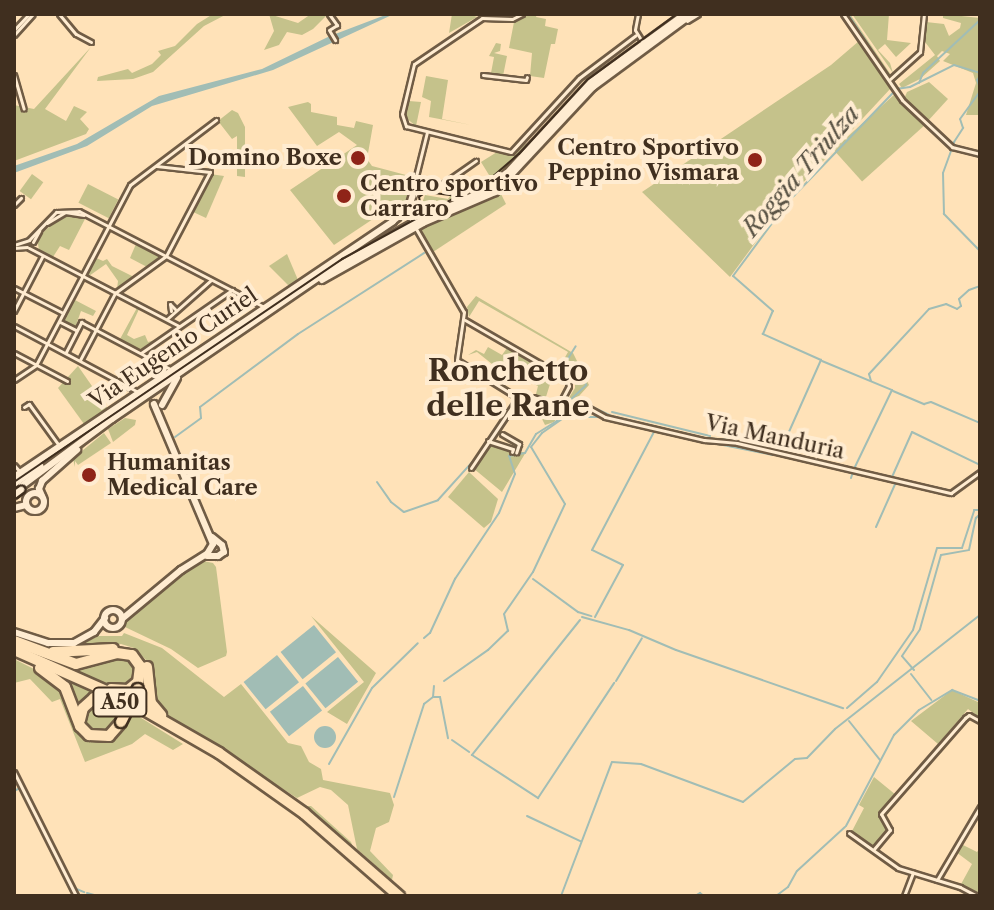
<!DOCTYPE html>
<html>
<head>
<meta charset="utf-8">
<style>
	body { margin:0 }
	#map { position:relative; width:994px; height:910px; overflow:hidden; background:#ffe2b8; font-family:"Libre Caslon Text",serif }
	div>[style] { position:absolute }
	.green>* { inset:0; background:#c5c28b; transform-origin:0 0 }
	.water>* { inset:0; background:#a1bdb5; transform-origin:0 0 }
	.round { border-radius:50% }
	.stream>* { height:2px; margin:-1px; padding:0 1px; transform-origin:1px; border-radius:1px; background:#a1bdb5 }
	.roads { filter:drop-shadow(2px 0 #705c45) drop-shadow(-2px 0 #705c45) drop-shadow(0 2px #705c45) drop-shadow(0 -2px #705c45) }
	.street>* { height:3px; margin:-1.5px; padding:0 1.5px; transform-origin:1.5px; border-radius:1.5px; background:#ffecd1 }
	.secondary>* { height:6px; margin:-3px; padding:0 3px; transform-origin:3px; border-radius:3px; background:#ffecd1 }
	.secondary>.ring { margin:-3px; padding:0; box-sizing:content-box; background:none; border:6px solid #ffecd1; border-radius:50% }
	.highway>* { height:10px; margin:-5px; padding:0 5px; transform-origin:5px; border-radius:5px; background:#ffe2b8 }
	.tram>* { height:2px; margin:-1px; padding:0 1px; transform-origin:1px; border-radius:1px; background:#402f1f }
	.bridges { filter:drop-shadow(2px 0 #402f1f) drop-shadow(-2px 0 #402f1f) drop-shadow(0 2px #402f1f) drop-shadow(0 -2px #402f1f) }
	.secondary-bridge>* { height:6px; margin:-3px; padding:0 3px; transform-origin:3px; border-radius:3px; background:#ffecd1 }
	.highway-bridge>* { height:10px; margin:-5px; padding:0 5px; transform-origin:5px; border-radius:5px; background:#ffe2b8 }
	.dots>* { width:22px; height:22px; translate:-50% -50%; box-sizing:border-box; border:4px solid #ffecd1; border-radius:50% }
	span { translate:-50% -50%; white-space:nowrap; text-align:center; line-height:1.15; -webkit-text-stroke:8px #ffecd1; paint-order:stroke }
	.shield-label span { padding:2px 6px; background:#ffecd1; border:2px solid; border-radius:6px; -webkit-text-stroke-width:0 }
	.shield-label { font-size:20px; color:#402f1f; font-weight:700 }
	.poi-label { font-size:22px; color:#402f1f; font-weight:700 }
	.right { translate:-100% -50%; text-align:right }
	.left { translate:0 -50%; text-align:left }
	.street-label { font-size:22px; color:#402f1f }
	.water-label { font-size:24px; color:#585244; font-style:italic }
	.district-label { font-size:30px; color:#402f1f; font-weight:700 }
	.frame { position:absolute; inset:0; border:16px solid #402f1f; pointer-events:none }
</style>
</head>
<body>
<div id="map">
	<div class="green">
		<div style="clip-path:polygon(213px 14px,227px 14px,204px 26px,153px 72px,133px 79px,97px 81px,98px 77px,128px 69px,132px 73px,152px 64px,161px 55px,158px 51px,175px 46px,197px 24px)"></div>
		<div style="clip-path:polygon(269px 14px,298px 23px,311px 14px,326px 16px,313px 29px,302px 35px,287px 32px,279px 45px,264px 50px,274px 31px)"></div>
		<div style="clip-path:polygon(452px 14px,469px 14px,477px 17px,449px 33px)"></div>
		<div style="clip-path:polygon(528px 14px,537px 14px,536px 17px,546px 19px,545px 26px,558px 29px,555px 44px,551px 44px,544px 78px,530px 76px,532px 53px,509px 48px,514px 22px)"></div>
		<div style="clip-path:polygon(845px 14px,850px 14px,891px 75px,888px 77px)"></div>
		<div style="clip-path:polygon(852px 14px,889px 14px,887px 40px,911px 43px,896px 57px,885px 44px,878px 50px,890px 63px,893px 73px)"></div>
		<div style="clip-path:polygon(943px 14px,980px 18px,980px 115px,966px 115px,976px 83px,973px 73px,943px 61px,950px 54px,942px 51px,937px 56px,940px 61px,920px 79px,902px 88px,899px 84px,935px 55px,925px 42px,926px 22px,944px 24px,949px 36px,960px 28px,961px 23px,943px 18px)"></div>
		<div style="clip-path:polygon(859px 41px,891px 88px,786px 201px,730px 277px,642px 192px,831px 65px)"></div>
		<div style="clip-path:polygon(496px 43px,501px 44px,500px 51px,494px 53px,507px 56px,503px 76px,491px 73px,494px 57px,489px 56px)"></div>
		<div style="clip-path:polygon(91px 47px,45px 109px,66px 121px,74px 106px,87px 112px,80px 119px,89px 129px,86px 134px,14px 161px,14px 105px,34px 109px)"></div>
		<div style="clip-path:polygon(426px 76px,448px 80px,442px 119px,471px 125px,429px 117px,431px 101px,422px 97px)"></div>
		<div style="clip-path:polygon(929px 82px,948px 99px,927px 122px,904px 99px,907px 92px)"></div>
		<div style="left:895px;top:94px;width:43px;height:83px;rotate:48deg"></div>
		<div style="clip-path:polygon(409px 101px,421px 102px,416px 126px,406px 118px)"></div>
		<div style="clip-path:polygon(308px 102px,311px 104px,311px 112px,337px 117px,337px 125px,354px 128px,356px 121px,373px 125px,367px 159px,372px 166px,406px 175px,403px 192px,409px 194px,402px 208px,397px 203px,334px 245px,290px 190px,357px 145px,339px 132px,317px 146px,288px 107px)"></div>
		<div style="clip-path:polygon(232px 110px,238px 113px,245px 127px,245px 177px,237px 176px,237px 136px,232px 139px,218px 121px)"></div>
		<div style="clip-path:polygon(526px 143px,528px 147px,496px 182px,452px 202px,450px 199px,427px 209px,421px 206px,425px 195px,448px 199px,452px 193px,459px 194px,489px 175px,481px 162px,497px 152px,513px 156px)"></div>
		<div style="left:32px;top:174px;width:14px;height:21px;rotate:36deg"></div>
		<div style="clip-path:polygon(210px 174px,224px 176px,206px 218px,191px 211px)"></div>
		<div style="left:88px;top:184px;width:34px;height:21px;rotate:27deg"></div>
		<div style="clip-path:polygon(501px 194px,506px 204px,433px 252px,421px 229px)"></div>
		<div style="clip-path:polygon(62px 215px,85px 219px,69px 250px,60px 246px,53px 257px,39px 250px,37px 238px)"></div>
		<div style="clip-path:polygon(136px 244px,159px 256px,160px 258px,147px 267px,130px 258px)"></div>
		<div style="clip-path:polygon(287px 254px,298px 280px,289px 286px,269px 266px)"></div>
		<div style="clip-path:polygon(94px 257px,103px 261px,107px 259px,112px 266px,134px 277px,117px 289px,118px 281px,106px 264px,89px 276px,85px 274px)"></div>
		<div style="clip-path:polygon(476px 296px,573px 353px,589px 385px,570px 406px,564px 406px,575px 388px,575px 381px,559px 368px,568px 352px,479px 301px,469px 317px,467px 307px)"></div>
		<div style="clip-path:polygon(73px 299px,96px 311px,93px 316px,81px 311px,75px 328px,62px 321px)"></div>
		<div style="clip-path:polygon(138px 306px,140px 307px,127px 335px,134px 339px,145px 335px,148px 342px,155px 340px,141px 350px,120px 339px)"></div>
		<div style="clip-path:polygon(488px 347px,502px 355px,507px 348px,532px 363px,528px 370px,550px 384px,545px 400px,536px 394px,538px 386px,525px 380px,525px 372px,502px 372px,477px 352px,468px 355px,476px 350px,484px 354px)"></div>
		<div style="clip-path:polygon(78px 366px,108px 409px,84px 424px,58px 388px)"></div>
		<div style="clip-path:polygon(547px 403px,563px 410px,554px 422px,545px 425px,540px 415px)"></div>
		<div style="clip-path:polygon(125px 418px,136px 420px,135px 425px,113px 442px,108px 429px)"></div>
		<div style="clip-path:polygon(104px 433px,111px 443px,78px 465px,75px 461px,75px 467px,73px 459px,77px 452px,88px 443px,77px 455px)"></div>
		<div style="clip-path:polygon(489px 442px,509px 452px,526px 452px,502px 492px,473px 468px)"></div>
		<div style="clip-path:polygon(469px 472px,498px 499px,491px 522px,484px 528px,448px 497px)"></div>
		<div style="clip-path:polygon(203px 561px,213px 563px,216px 567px,227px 652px,226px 656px,198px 668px,171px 649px,125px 627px,128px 617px,177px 576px)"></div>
		<div style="clip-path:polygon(311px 616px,376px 673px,347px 724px,327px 712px,364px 682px)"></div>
		<div style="clip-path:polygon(124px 633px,162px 648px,224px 697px,241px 684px,288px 743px,301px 746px,309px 762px,321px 769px,323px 780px,390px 793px,394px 805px,389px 822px,376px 828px,370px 851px,393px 875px,392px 880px,357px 849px,348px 805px,331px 790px,320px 787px,297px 798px,156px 708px,146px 660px,134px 648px,121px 644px,77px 650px,77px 647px,98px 636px,122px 636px)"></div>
		<div style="clip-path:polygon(14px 646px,71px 665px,120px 653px,137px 662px,136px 683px,115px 690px)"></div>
		<div style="clip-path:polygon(14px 659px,58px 681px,81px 729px,98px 740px,130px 711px,183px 744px,173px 750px,145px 734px,132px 744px,85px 762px,60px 699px,52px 702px,30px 679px,14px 683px)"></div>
		<div style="clip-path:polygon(60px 677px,97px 694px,79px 715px)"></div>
		<div style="clip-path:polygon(952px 690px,980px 703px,980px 718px,968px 709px,938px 744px,911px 721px)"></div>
		<div style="clip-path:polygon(96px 699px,125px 709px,116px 728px,98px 736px,83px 723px,82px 718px)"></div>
		<div style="clip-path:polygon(874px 777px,896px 795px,879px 816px,890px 830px,874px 847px,851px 833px,864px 808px,859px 805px)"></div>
		<div style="clip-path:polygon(299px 806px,311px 806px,351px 842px,354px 850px)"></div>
		<div style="clip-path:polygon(961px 844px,977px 852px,980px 848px,980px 891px,977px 895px,960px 886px,972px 864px,956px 852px)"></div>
	</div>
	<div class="water">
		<div style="clip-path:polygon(388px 14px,394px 14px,273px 70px,152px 106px,87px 146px,14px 173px,14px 166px,77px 144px,159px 96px,262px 69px,330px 36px)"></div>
		<div style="left:314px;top:625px;width:35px;height:43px;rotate:51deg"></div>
		<div style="left:277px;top:655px;width:35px;height:43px;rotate:51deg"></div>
		<div style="left:338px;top:657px;width:32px;height:42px;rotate:51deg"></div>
		<div style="left:303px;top:686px;width:31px;height:42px;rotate:52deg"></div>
		<div class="round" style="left:314px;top:726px;width:22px;height:22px"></div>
	</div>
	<div class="stream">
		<div style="left:846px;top:14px;width:71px;rotate:56.5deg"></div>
		<div style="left:848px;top:14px;width:74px;rotate:56.5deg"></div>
		<div style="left:980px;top:76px;width:5px;rotate:127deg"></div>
		<div style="left:977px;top:80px;width:9px;rotate:69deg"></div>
		<div style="left:892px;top:80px;width:11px;rotate:56deg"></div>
		<div style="left:919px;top:83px;width:11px;rotate:-68deg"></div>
		<div style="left:923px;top:73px;width:76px;rotate:-42.9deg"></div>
		<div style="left:896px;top:89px;width:14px;rotate:-8deg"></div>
		<div style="left:910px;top:87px;width:49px;rotate:-26.6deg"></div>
		<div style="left:954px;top:65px;width:27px;rotate:17deg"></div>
		<div style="left:980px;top:251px;width:52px;rotate:-134.2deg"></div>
		<div style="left:944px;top:214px;width:41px;rotate:-91.4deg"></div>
		<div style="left:943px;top:173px;width:33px;rotate:-70deg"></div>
		<div style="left:954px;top:142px;width:17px;rotate:-57deg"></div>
		<div style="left:963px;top:128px;width:9px;rotate:-108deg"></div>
		<div style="left:960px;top:119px;width:34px;rotate:-54deg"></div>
		<div style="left:980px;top:255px;width:16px;rotate:90deg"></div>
		<div style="left:822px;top:361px;width:76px;rotate:22.5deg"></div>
		<div style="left:892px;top:390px;width:88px;rotate:115.7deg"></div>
		<div style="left:854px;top:469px;width:30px;rotate:-166deg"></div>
		<div style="left:871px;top:381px;width:7px;rotate:-106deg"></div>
		<div style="left:869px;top:374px;width:88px;rotate:-47.3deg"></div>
		<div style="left:929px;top:309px;width:18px;rotate:-16deg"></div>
		<div style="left:946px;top:304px;width:12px;rotate:24deg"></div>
		<div style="left:957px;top:309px;width:5px;rotate:-37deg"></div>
		<div style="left:961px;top:306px;width:7px;rotate:-106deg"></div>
		<div style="left:959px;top:299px;width:13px;rotate:-42deg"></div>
		<div style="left:969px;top:290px;width:12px;rotate:-20deg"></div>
		<div style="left:893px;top:391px;width:34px;rotate:23deg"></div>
		<div style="left:924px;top:404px;width:7px;rotate:-16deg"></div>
		<div style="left:931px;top:402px;width:53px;rotate:23.2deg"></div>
		<div style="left:566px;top:408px;width:22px;rotate:-8deg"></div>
		<div style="left:588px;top:405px;width:26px;rotate:25deg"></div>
		<div style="left:612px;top:416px;width:95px;rotate:13.4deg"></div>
		<div style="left:704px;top:438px;width:28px;rotate:4deg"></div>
		<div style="left:612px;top:412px;width:101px;rotate:13.8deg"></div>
		<div style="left:175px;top:437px;width:32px;rotate:-36deg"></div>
		<div style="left:201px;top:418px;width:11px;rotate:-95deg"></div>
		<div style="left:200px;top:407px;width:122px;rotate:-36.7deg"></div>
		<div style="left:298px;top:334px;width:150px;rotate:-32.7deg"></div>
		<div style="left:703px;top:441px;width:71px;rotate:11.3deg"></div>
		<div style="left:765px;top:448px;width:54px;rotate:12.8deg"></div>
		<div style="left:780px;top:452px;width:101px;rotate:-66deg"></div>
		<div style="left:821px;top:360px;width:64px;rotate:-155.9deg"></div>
		<div style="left:763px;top:334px;width:25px;rotate:-67deg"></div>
		<div style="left:773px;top:311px;width:53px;rotate:-138.8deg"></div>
		<div style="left:733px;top:276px;width:91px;rotate:-53.5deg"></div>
		<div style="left:787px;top:203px;width:154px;rotate:-46.1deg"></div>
		<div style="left:478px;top:454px;width:1px;rotate:-45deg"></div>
		<div style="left:863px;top:471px;width:30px;rotate:12deg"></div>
		<div style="left:892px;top:477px;width:49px;rotate:-66deg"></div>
		<div style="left:912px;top:432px;width:76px;rotate:25.9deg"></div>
		<div style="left:851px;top:478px;width:6px;rotate:-72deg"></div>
		<div style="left:853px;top:472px;width:43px;rotate:12.1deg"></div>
		<div style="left:377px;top:482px;width:24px;rotate:55deg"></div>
		<div style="left:391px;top:502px;width:16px;rotate:38deg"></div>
		<div style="left:404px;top:512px;width:36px;rotate:-19deg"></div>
		<div style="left:438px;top:500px;width:54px;rotate:-48deg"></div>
		<div style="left:930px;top:486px;width:22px;rotate:13deg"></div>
		<div style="left:876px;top:527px;width:49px;rotate:-66deg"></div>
		<div style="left:533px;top:579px;width:56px;rotate:36.3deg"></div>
		<div style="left:578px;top:612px;width:14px;rotate:17deg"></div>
		<div style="left:582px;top:617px;width:49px;rotate:15.5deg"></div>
		<div style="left:629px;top:630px;width:51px;rotate:23.1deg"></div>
		<div style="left:676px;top:650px;width:177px;rotate:19.2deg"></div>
		<div style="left:595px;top:617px;width:59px;rotate:-61.7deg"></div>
		<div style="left:623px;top:565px;width:34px;rotate:-154deg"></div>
		<div style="left:592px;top:550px;width:136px;rotate:-62.3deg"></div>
		<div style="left:580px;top:620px;width:173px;rotate:128.7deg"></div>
		<div style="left:472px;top:755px;width:79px;rotate:33.1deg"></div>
		<div style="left:538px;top:798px;width:138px;rotate:-56.5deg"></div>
		<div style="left:424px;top:638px;width:8px;rotate:-40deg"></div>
		<div style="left:430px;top:633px;width:60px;rotate:-65.2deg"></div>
		<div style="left:455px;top:579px;width:79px;rotate:-56.3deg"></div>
		<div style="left:499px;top:513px;width:42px;rotate:-67.7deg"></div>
		<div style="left:515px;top:474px;width:19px;rotate:-108deg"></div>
		<div style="left:509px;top:456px;width:16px;rotate:-11deg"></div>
		<div style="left:525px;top:453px;width:22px;rotate:-60deg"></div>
		<div style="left:536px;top:434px;width:25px;rotate:-32deg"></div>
		<div style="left:557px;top:421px;width:21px;rotate:-61deg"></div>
		<div style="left:567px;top:403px;width:26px;rotate:-43deg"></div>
		<div style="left:586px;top:385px;width:18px;rotate:-112deg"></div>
		<div style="left:579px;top:368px;width:15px;rotate:-169deg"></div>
		<div style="left:564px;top:365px;width:22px;rotate:-58deg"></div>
		<div style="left:914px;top:670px;width:18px;rotate:-131deg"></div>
		<div style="left:902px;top:656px;width:32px;rotate:-56deg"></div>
		<div style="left:920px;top:629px;width:77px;rotate:-74.2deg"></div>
		<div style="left:941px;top:555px;width:28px;rotate:-10deg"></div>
		<div style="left:969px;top:550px;width:33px;rotate:-78deg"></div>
		<div style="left:976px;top:518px;width:6px;rotate:-45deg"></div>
		<div style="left:911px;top:674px;width:33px;rotate:52deg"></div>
		<div style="left:444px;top:681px;width:54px;rotate:-35.2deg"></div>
		<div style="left:488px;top:650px;width:28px;rotate:-44deg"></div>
		<div style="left:508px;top:631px;width:17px;rotate:-103deg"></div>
		<div style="left:504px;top:614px;width:51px;rotate:-55.4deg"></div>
		<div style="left:533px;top:572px;width:75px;rotate:-64.8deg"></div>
		<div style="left:565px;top:504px;width:66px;rotate:-120.8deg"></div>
		<div style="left:531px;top:447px;width:18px;rotate:-52deg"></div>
		<div style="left:542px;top:433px;width:28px;rotate:-35deg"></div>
		<div style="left:565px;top:417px;width:33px"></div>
		<div style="left:616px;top:681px;width:50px;rotate:-58.8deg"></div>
		<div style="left:434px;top:697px;width:6px"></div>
		<div style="left:440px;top:697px;width:42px;rotate:79deg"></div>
		<div style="left:847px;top:708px;width:40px;rotate:-41deg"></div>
		<div style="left:877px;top:682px;width:63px;rotate:-55.3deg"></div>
		<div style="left:913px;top:630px;width:85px;rotate:-73.7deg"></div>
		<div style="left:937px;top:548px;width:25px"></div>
		<div style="left:962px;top:548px;width:40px;rotate:-72deg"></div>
		<div style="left:974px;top:510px;width:6px"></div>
		<div style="left:849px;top:721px;width:50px;rotate:51.5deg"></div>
		<div style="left:452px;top:740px;width:21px;rotate:35deg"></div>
		<div style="left:329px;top:764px;width:87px;rotate:-60.5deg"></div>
		<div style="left:372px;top:688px;width:64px;rotate:-44.4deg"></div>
		<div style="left:14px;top:767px;width:135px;rotate:63.6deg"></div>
		<div style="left:74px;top:888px;width:11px;rotate:22deg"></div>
		<div style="left:14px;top:791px;width:7px;rotate:-27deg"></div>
		<div style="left:394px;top:797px;width:98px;rotate:-72.1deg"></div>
		<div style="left:424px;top:704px;width:11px;rotate:-38deg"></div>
		<div style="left:433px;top:697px;width:11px;rotate:-85deg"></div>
		<div style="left:527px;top:816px;width:59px;rotate:25.3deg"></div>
		<div style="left:846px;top:826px;width:103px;rotate:-62.2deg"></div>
		<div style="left:894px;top:735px;width:35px;rotate:-45deg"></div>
		<div style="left:919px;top:710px;width:39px;rotate:-31deg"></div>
		<div style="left:952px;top:690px;width:30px;rotate:21deg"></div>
		<div style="left:87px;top:893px;width:11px;rotate:15deg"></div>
		<div style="left:561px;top:896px;width:143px;rotate:-69.2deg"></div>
		<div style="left:612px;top:762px;width:29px;rotate:4deg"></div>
		<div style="left:641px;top:764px;width:109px;rotate:20.4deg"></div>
		<div style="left:743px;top:802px;width:67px;rotate:-39.6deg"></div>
		<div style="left:795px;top:759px;width:12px;rotate:-5deg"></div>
		<div style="left:807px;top:758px;width:40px;rotate:-46deg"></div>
		<div style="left:835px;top:729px;width:184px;rotate:-38.2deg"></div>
		<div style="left:695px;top:896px;width:6px;rotate:-31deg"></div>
		<div style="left:700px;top:893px;width:5px;rotate:37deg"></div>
		<div style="left:776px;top:896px;width:15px;rotate:-37deg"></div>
		<div style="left:788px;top:887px;width:18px;rotate:-61deg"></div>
		<div style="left:797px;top:871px;width:65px;rotate:-42.5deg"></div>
	</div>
	<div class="roads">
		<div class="street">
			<div style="left:59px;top:14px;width:26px;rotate:50deg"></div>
			<div style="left:76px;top:34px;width:17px;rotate:28deg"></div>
			<div style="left:329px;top:14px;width:14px;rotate:54deg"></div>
			<div style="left:337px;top:25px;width:9px;rotate:148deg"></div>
			<div style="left:329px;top:30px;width:12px;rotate:59deg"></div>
			<div style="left:522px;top:14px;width:11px;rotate:153deg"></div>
			<div style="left:512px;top:19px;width:30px;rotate:-178deg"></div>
			<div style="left:482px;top:18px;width:82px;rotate:145.9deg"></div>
			<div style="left:414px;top:64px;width:51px;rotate:103.5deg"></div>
			<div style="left:402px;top:114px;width:13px;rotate:72deg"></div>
			<div style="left:406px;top:126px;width:108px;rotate:13.9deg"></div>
			<div style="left:511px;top:152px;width:100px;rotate:-47.4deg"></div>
			<div style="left:579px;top:78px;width:71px;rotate:-37deg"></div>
			<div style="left:638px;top:14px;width:16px;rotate:101deg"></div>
			<div style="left:635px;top:30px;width:15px;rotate:58deg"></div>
			<div style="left:843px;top:14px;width:104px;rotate:55.5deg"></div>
			<div style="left:902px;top:100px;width:69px;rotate:43.2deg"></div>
			<div style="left:952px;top:147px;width:29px;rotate:14deg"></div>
			<div style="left:687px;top:21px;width:13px;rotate:-32deg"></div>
			<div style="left:14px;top:30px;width:22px;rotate:-47deg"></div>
			<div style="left:14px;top:35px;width:28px;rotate:-48deg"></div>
			<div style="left:14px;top:75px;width:35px;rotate:74deg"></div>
			<div style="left:483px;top:75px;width:43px;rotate:6.6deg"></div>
			<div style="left:526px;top:80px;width:3px;rotate:-72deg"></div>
			<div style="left:889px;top:80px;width:42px;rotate:-42.1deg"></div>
			<div style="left:920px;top:52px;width:38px;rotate:-84deg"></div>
			<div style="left:427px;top:132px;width:58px;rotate:104deg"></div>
			<div style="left:413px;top:188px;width:6px;rotate:45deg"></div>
			<div style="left:417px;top:192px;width:15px;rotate:-16deg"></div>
			<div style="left:417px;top:178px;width:6px;rotate:81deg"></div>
			<div style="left:418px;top:184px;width:10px;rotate:24deg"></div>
			<div style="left:444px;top:183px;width:39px;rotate:-35deg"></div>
			<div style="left:14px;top:205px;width:10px;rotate:-45deg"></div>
			<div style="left:417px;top:221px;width:15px;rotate:-122deg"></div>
			<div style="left:409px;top:208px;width:12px;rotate:81deg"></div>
			<div style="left:411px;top:220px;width:106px;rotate:60.1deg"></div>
			<div style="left:464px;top:312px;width:49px;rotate:98.3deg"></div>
			<div style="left:457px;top:360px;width:72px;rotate:31.9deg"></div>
			<div style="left:518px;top:398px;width:15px;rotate:-4deg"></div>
			<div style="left:533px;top:397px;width:38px;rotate:20deg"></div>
			<div style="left:569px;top:410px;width:20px;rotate:-6deg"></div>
			<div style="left:589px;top:408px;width:18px;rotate:29deg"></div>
			<div style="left:605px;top:417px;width:102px;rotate:13.1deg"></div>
			<div style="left:704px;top:440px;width:33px;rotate:5deg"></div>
			<div style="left:737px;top:443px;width:220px;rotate:13.2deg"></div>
			<div style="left:951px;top:493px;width:36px;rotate:-36deg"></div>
			<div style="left:47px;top:223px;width:21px;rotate:-31deg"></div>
			<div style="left:65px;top:212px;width:19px;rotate:9deg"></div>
			<div style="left:33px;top:242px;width:13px;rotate:-61deg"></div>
			<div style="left:14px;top:245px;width:16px;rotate:-18deg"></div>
			<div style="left:29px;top:240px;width:39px;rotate:-46deg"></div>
			<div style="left:56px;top:212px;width:23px;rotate:-2deg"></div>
			<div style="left:79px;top:211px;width:208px;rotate:27.4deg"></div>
			<div style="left:14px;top:248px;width:13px;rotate:-4deg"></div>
			<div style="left:29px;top:248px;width:169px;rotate:27.5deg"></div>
			<div style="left:14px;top:288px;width:55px;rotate:27deg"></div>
			<div style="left:14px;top:311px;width:61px;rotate:-62.6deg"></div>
			<div style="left:171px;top:311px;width:7px;rotate:-98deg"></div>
			<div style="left:170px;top:304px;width:7px;rotate:45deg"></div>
			<div style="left:167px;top:319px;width:59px;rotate:-41.6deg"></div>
			<div style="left:465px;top:320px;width:118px;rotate:30deg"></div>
			<div style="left:567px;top:379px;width:7px;rotate:74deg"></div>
			<div style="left:569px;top:386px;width:21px;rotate:118deg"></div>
			<div style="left:60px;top:322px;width:18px;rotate:27deg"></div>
			<div style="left:14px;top:326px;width:140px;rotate:28deg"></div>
			<div style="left:66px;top:352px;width:34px;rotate:-63deg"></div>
			<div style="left:81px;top:322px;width:103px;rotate:27.8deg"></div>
			<div style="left:14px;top:353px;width:60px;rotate:27.8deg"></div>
			<div style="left:141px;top:353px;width:111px;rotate:-34.7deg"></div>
			<div style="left:80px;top:360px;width:76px;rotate:-62.4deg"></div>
			<div style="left:115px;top:293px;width:63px;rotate:-36deg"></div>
			<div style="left:166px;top:256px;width:95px;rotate:-62.4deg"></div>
			<div style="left:210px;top:172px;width:54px;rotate:-173.7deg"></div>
			<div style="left:14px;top:380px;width:27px;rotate:-34deg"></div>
			<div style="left:36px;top:365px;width:203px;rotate:-62.4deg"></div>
			<div style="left:130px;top:185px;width:108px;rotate:-37.1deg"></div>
			<div style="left:24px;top:407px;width:6px;rotate:-31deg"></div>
			<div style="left:29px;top:404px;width:53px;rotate:54.2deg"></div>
			<div style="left:502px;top:434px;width:20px;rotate:30deg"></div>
			<div style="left:519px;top:444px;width:9px;rotate:108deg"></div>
			<div style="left:488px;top:441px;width:26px;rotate:18deg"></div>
			<div style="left:513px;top:449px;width:3px;rotate:108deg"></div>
			<div style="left:14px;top:465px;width:11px;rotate:49deg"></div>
			<div style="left:471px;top:468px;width:84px;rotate:-56.1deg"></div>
			<div style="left:14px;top:772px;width:139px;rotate:63.4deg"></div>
			<div style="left:849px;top:833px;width:60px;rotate:35.5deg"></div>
			<div style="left:898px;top:868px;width:65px;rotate:17deg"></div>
			<div style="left:960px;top:887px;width:19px;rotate:28deg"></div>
			<div style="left:874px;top:849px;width:25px;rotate:-50deg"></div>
			<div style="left:890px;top:830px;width:18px;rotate:-119deg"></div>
			<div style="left:881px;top:814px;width:128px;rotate:-48.8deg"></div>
			<div style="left:965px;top:718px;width:5px;rotate:-37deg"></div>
			<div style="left:969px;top:715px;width:13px;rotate:29deg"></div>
			<div style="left:937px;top:880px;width:85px;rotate:-59.5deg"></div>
			<div style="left:904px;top:896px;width:25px;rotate:-69deg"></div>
		</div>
		<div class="secondary">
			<div style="left:322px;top:280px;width:116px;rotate:-29.4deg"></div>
			<div style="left:423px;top:223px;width:78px;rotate:-23.3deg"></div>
			<div style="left:495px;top:192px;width:144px;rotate:-47deg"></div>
			<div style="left:593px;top:87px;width:123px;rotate:-36.4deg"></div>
			<div style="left:162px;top:405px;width:31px;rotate:-61deg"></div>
			<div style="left:14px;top:477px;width:457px;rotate:-34deg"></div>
			<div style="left:393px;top:221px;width:21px;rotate:-39deg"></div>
			<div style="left:409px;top:208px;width:19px;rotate:-74deg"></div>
			<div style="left:14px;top:484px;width:32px;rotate:-34deg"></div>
			<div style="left:19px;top:488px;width:116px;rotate:-36.6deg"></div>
			<div style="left:112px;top:419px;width:257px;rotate:-34.4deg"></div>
			<div style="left:324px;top:274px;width:107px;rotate:-29.7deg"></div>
			<div style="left:417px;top:221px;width:85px;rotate:-24.2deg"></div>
			<div style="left:495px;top:186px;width:142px;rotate:-47.3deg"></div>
			<div style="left:591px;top:82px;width:116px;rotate:-35.9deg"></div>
			<div class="ring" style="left:26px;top:493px;width:12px;height:12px"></div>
			<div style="left:42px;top:496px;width:8px;rotate:-113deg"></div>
			<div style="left:39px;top:489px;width:9px;rotate:-69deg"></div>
			<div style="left:42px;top:481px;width:47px;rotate:-41.5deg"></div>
			<div style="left:14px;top:508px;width:12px;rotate:-14deg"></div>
			<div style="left:207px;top:556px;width:11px"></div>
			<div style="left:218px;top:556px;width:7px;rotate:-34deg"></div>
			<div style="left:224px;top:552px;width:7px;rotate:-106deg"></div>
			<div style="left:222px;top:545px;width:13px;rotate:-141deg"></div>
			<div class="ring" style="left:104px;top:610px;width:12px;height:12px"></div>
			<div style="left:122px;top:619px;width:77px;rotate:-39.7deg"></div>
			<div style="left:181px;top:570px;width:31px;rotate:-32deg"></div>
			<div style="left:207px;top:554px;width:12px;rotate:-59deg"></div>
			<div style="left:213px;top:544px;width:152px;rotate:-112.9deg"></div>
			<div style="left:14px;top:632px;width:36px;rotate:18deg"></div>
			<div style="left:48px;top:643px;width:26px"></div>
			<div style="left:74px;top:643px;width:23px;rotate:-29deg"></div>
			<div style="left:94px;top:632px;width:18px;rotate:-52deg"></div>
		</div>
		<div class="highway">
			<div style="left:14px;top:641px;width:66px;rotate:20.4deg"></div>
			<div style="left:76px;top:664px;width:42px;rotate:-15deg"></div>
			<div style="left:117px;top:653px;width:15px;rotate:8deg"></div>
			<div style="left:132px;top:655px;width:14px;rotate:54deg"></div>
			<div style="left:140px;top:666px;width:16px;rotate:97deg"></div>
			<div style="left:138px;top:682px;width:13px;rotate:141deg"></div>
			<div style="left:128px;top:690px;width:17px;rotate:-177deg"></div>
			<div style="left:14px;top:650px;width:124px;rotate:23.9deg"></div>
			<div style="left:127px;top:700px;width:106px;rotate:29.9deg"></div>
			<div style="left:219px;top:753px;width:105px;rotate:35.3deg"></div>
			<div style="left:305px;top:814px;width:125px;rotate:41.1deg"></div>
			<div style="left:53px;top:652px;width:60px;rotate:-2.9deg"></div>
			<div style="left:147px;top:667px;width:36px;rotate:84deg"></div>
			<div style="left:151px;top:703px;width:16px;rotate:50deg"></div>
			<div style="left:40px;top:668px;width:31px;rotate:37deg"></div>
			<div style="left:65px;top:687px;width:42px;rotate:69deg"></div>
			<div style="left:80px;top:726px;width:13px;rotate:45deg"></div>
			<div style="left:89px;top:735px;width:20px;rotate:3deg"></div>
			<div style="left:109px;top:736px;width:18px;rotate:-49deg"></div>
			<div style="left:80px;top:720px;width:12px;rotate:-76deg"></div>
			<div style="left:83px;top:708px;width:15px;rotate:-42deg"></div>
			<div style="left:94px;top:698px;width:11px"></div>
			<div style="left:105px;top:698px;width:25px;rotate:21deg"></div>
		</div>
	</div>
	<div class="tram">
		<div style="left:436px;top:207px;width:15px;rotate:176deg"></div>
		<div style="left:421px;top:208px;width:11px;rotate:-100deg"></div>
		<div style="left:419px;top:197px;width:9px;rotate:-36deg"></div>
		<div style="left:426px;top:192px;width:34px;rotate:7deg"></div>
		<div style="left:14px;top:482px;width:397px;rotate:-34.2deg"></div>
		<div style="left:342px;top:259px;width:170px;rotate:-28.5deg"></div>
		<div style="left:491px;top:178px;width:37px;rotate:-41deg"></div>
		<div style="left:519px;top:154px;width:100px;rotate:-47.4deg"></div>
		<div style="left:587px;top:80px;width:112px;rotate:-36.3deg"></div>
	</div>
	<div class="bridges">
		<div class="secondary-bridge">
			<div style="left:14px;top:495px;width:9px;rotate:-36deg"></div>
		</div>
		<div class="highway-bridge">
			<div style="left:121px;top:722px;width:37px;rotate:-63deg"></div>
		</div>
	</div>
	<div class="dots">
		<div style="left:358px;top:158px;background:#8f2418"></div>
		<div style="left:755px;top:160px;background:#8f2418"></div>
		<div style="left:344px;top:196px;background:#8f2418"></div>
		<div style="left:89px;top:475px;background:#8f2418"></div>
	</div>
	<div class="shield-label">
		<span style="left:120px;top:702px">A50</span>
	</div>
	<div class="poi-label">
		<span class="right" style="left:739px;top:160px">Centro Sportivo<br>Peppino Vismara</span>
		<span class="right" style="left:342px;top:158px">Domino Boxe</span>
		<span class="left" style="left:360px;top:196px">Centro sportivo<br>Carraro</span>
		<span class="left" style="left:107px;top:475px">Humanitas<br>Medical Care</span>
	</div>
	<div class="street-label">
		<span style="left:173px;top:348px;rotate:-34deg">Via Eugenio Curiel</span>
		<span style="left:775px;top:437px;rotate:12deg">Via Manduria</span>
	</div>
	<div class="water-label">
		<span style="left:801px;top:171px;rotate:-49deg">Roggia Triulza</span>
	</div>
	<div class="district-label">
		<span style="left:508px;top:388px">Ronchetto<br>delle Rane</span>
	</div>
	<div class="frame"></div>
</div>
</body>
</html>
